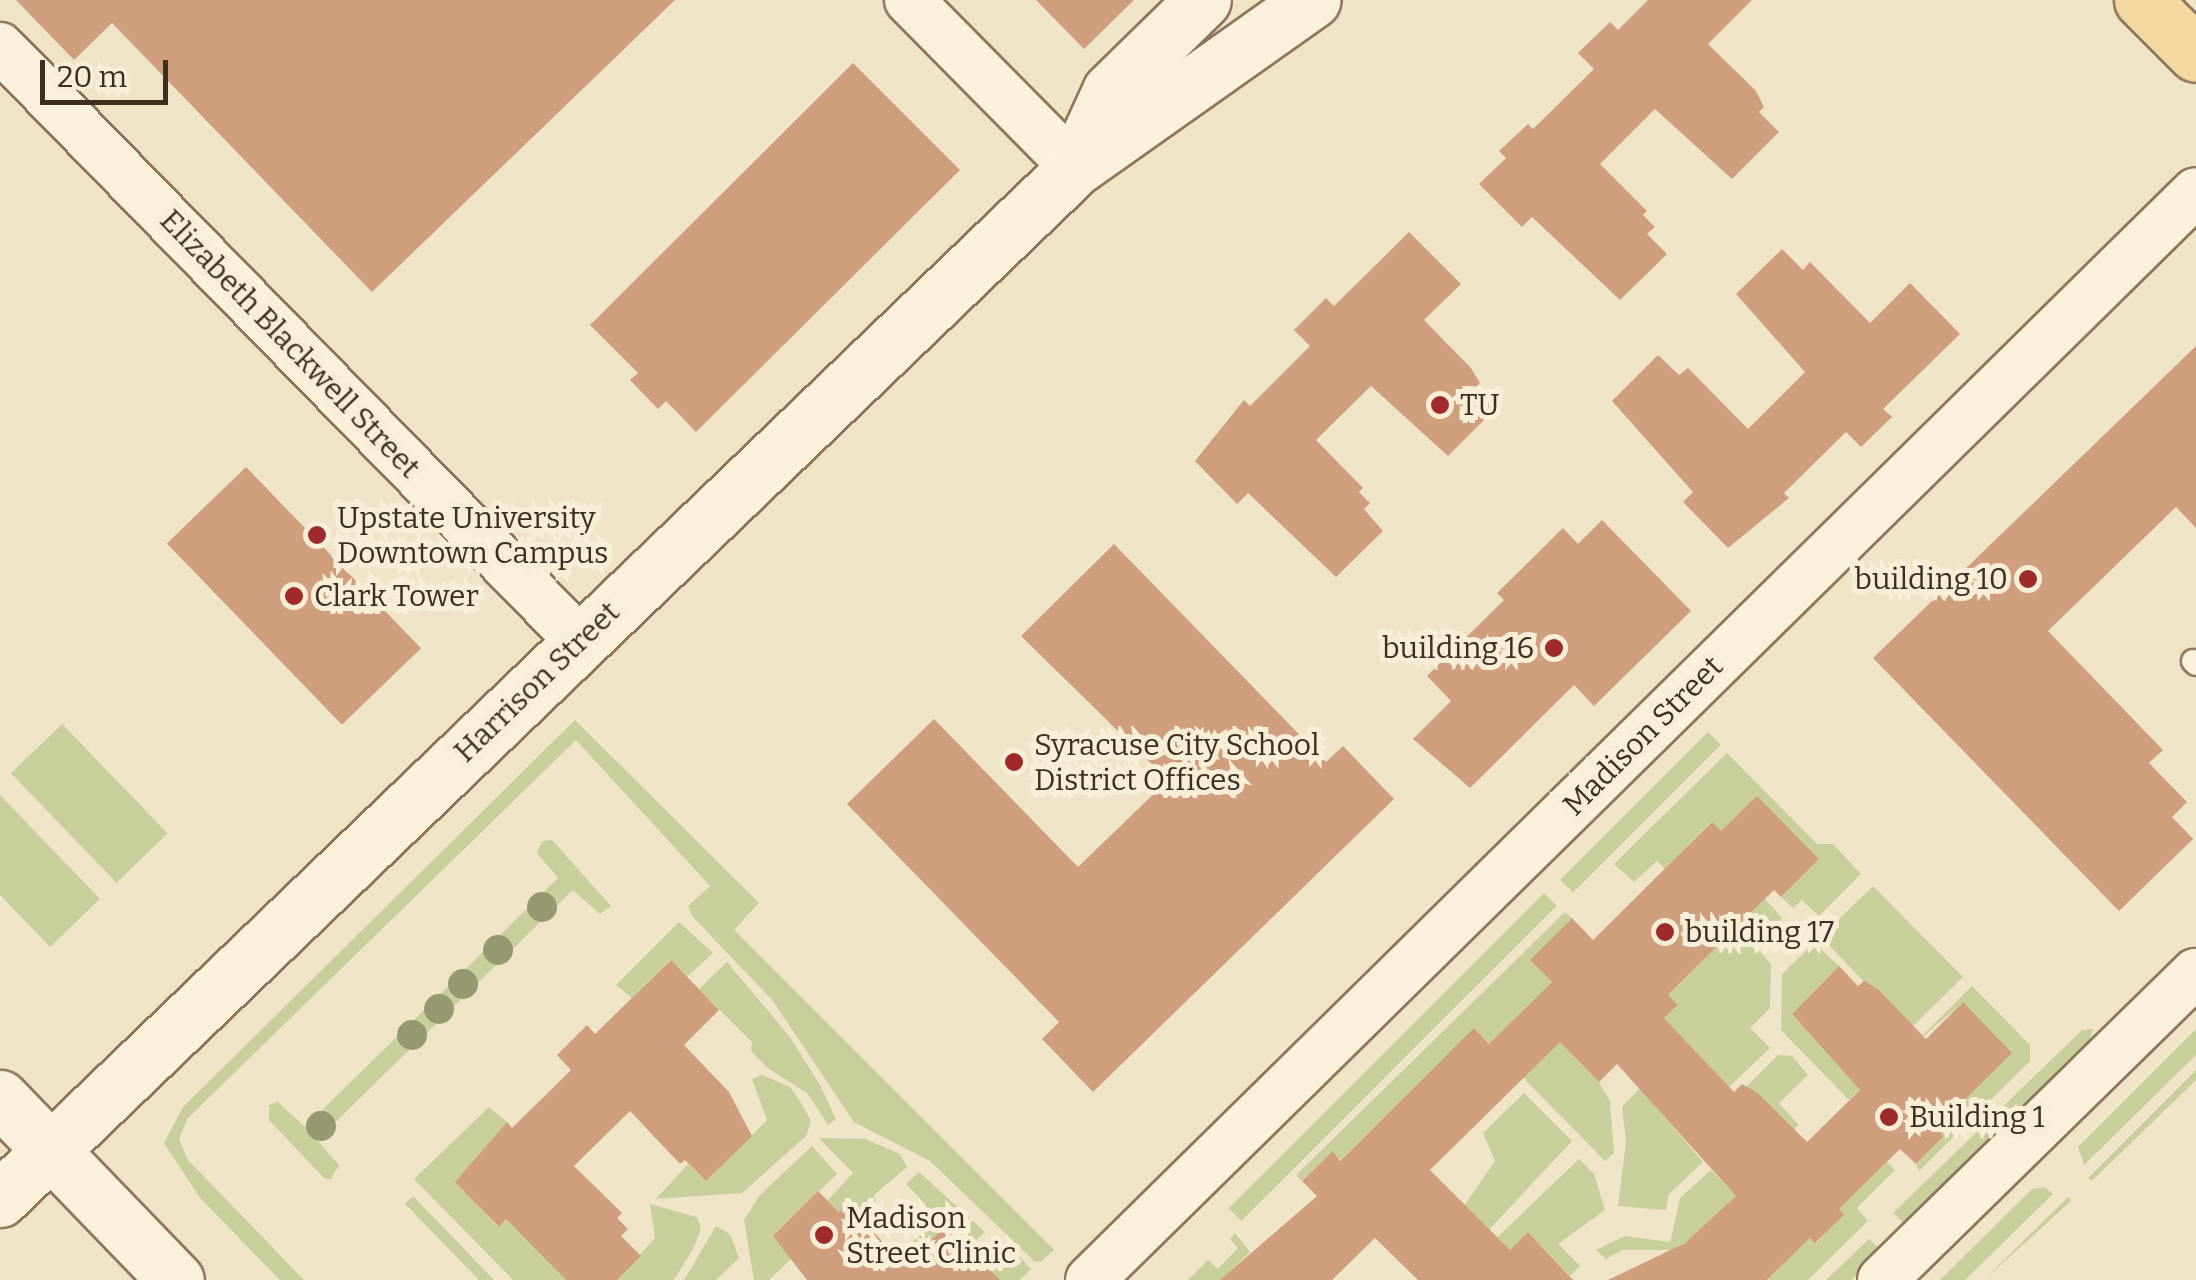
<!DOCTYPE html>
<html>
<head>
<meta charset="utf-8">
<style>
	body { margin:0 }
	#map { position:relative; width:2196px; height:1280px; overflow:hidden; background:#f0e4c8; font-family:Bitter,serif }
	div>[style] { position:absolute }
	.green>* { inset:0; background:#c9cf9b; transform-origin:0 0 }
	.building>* { inset:0; background:#cf9f7d; transform-origin:0 0 }
	.roads { filter:drop-shadow(2px 0 #8d765c) drop-shadow(-2px 0 #8d765c) drop-shadow(0 2px #8d765c) drop-shadow(0 -2px #8d765c) }
	.service>* { height:22px; margin:-11px; padding:0 11px; transform-origin:11px; border-radius:11px; background:#faf1dc }
	.minor>* { height:48px; margin:-24px; padding:0 24px; transform-origin:24px; border-radius:24px; background:#faf1dc }
	.tertiary>* { height:55px; margin:-27.5px; padding:0 27.5px; transform-origin:27.5px; border-radius:27.5px; background:#faf1dc }
	.primary>* { height:55px; margin:-27.5px; padding:0 27.5px; transform-origin:27.5px; border-radius:27.5px; background:#f3d9a0 }
	.trees>* { width:30px; height:30px; margin:-15px; border-radius:50%; background:#96986f }
	.dots>* { width:28px; height:28px; translate:-50% -50%; box-sizing:border-box; border:5px solid #f7eed8; border-radius:50% }
	span { translate:-50% -50%; white-space:nowrap; text-align:center; line-height:1.15; -webkit-text-stroke:10px #f7eed8; paint-order:stroke }
	.street-label { font-size:30px; color:#3d2e20 }
	.poi-label { font-size:30px; color:#3d2e20 }
	.left { translate:0 -50%; text-align:left }
	.right { translate:-100% -50%; text-align:right }
	.scale { position:absolute; left:40px; top:60px; width:128px; height:45px; box-sizing:border-box; border:5px solid #3d2e20; border-top:0; padding-left:12px; font-size:30px; line-height:35px; white-space:nowrap; color:#3d2e20; -webkit-text-stroke:8px #f7eed8; paint-order:stroke }
</style>
</head>
<body>
<div id="map">
	<div class="green">
		<div style="clip-path:polygon(575px 720px,759px 903px,734px 930px,1054px 1250px,1042px 1261px,1035px 1262px,930px 1161px,854px 1122px,773px 1001px,693px 917px,688px 906px,710px 886px,576px 740px,187px 1119px,179px 1139px,188px 1160px,304px 1280px,280px 1280px,200px 1198px,164px 1143px,183px 1107px)"></div>
		<div style="left:62px;top:724px;width:152px;height:71px;rotate:46deg"></div>
		<div style="left:1708px;top:732px;width:18px;height:209px;rotate:45deg"></div>
		<div style="clip-path:polygon(1727px 753px,1817px 844px,1833px 844px,1861px 874px,1819px 916px,1802px 900px,1793px 908px,1781px 897px,1819px 859px,1757px 797px,1721px 831px,1711px 822px,1665px 869px,1657px 861px,1634px 882px,1614px 864px)"></div>
		<div style="clip-path:polygon(0 795px,100px 899px,50px 947px,0 895px)"></div>
		<div style="clip-path:polygon(552px 840px,611px 906px,600px 914px,573px 890px,317px 1140px,339px 1165px,331px 1179px,324px 1178px,269px 1120px,269px 1105px,278px 1102px,305px 1127px,558px 878px,537px 853px,542px 841px)"></div>
		<div style="clip-path:polygon(1873px 886px,1963px 977px,1902px 1037px,1875px 993px,1821px 937px)"></div>
		<div style="left:1544px;top:893px;width:18px;height:446px;rotate:45deg"></div>
		<div style="clip-path:polygon(1765px 899px,1782px 918px,1755px 946px,1771px 964px,1770px 1008px,1750px 1028px,1770px 1048px,1729px 1087px,1664px 1018px,1678px 1005px,1668px 995px)"></div>
		<div style="clip-path:polygon(1565px 912px,1572px 918px,1531px 960px,1552px 982px,1527px 1008px,1599px 1082px,1610px 1101px,1614px 1153px,1605px 1161px,1475px 1029px,1340px 1160px,1332px 1152px,1302px 1181px,1296px 1175px)"></div>
		<div style="clip-path:polygon(679px 922px,713px 953px,687px 977px,670px 960px,632px 998px,616px 985px)"></div>
		<div style="clip-path:polygon(1814px 943px,1839px 966px,1792px 1014px,1860px 1089px,1849px 1100px,1781px 1030px,1782px 974px)"></div>
		<div style="clip-path:polygon(727px 962px,790px 1037px,820px 1085px,836px 1119px,828px 1125px,807px 1093px,769px 1069px,751px 1051px,752px 1042px,699px 989px)"></div>
		<div style="clip-path:polygon(1972px 986px,2030px 1045px,2030px 1061px,1919px 1171px,1916px 1164px,1944px 1137px,1936px 1128px,1960px 1104px,1963px 1002px,1911px 1047px)"></div>
		<div style="clip-path:polygon(2093px 1029px,2087px 1050px,1907px 1226px,1893px 1213px,2082px 1030px)"></div>
		<div style="clip-path:polygon(2196px 1029px,2196px 1055px,2084px 1165px,2078px 1147px)"></div>
		<div style="clip-path:polygon(1778px 1055px,1792px 1056px,1808px 1075px,1779px 1103px,1799px 1125px,1780px 1144px,1775px 1110px,1746px 1087px)"></div>
		<div style="clip-path:polygon(2196px 1070px,2196px 1080px,2092px 1181px,2088px 1178px)"></div>
		<div style="clip-path:polygon(762px 1075px,790px 1087px,800px 1101px,811px 1121px,806px 1136px,742px 1193px,656px 1199px,688px 1164px,706px 1181px,767px 1120px,752px 1079px)"></div>
		<div style="clip-path:polygon(1640px 1088px,1703px 1162px,1669px 1194px,1666px 1210px,1618px 1206px,1626px 1142px,1622px 1107px)"></div>
		<div style="clip-path:polygon(1524px 1093px,1572px 1141px,1486px 1233px,1465px 1205px,1495px 1161px,1483px 1133px)"></div>
		<div style="clip-path:polygon(489px 1107px,507px 1122px,456px 1182px,498px 1227px,506px 1219px,566px 1280px,513px 1280px,414px 1179px)"></div>
		<div style="clip-path:polygon(819px 1138px,865px 1139px,900px 1154px,907px 1167px,874px 1195px,876px 1203px,861px 1217px,847px 1205px,839px 1212px,828px 1200px,853px 1173px)"></div>
		<div style="clip-path:polygon(812px 1146px,837px 1174px,773px 1236px,793px 1257px,769px 1280px,754px 1280px,744px 1220px,760px 1195px)"></div>
		<div style="clip-path:polygon(1579px 1159px,1594px 1174px,1605px 1210px,1558px 1244px,1580px 1266px,1570px 1276px,1528px 1232px,1501px 1259px,1488px 1246px)"></div>
		<div style="clip-path:polygon(1887px 1162px,1895px 1170px,1857px 1208px,1868px 1221px,1808px 1280px,1767px 1280px,1810px 1238px,1816px 1243px,1843px 1215px,1834px 1204px,1848px 1200px)"></div>
		<div style="clip-path:polygon(1711px 1170px,1748px 1208px,1671px 1250px,1622px 1250px,1606px 1259px,1596px 1250px,1625px 1236px,1670px 1242px,1680px 1198px)"></div>
		<div style="clip-path:polygon(919px 1172px,985px 1232px,968px 1248px,945px 1226px,895px 1276px,891px 1271px,906px 1257px,902px 1252px,925px 1230px,914px 1218px,926px 1205px,906px 1184px)"></div>
		<div style="clip-path:polygon(2044px 1187px,2053px 1194px,1965px 1280px,1940px 1280px,2032px 1189px)"></div>
		<div style="left:413px;top:1196px;width:117px;height:11px;rotate:46deg"></div>
		<div style="clip-path:polygon(2068px 1197px,2071px 1201px,1984px 1280px)"></div>
		<div style="clip-path:polygon(650px 1204px,697px 1217px,701px 1229px,694px 1247px,674px 1280px,617px 1280px,655px 1238px)"></div>
		<div style="clip-path:polygon(716px 1226px,730px 1234px,739px 1258px,716px 1280px,684px 1280px)"></div>
		<div style="clip-path:polygon(1235px 1233px,1250px 1252px,1225px 1276px,1228px 1280px,1188px 1280px,1208px 1260px,1218px 1269px,1238px 1248px,1230px 1239px)"></div>
		<div style="clip-path:polygon(1869px 1239px,1881px 1251px,1852px 1280px,1826px 1280px)"></div>
		<div style="clip-path:polygon(1006px 1242px,1031px 1269px,1020px 1280px,992px 1280px,979px 1259px)"></div>
	</div>
	<div class="building">
		<div style="clip-path:polygon(16px 0,675px 0,372px 292px,112px 23px,74px 60px)"></div>
		<div style="clip-path:polygon(1036px 0,1134px 0,1084px 49px)"></div>
		<div style="clip-path:polygon(1648px 0,1752px 0,1708px 44px,1756px 91px,1764px 107px,1759px 112px,1779px 132px,1732px 179px,1655px 109px,1600px 164px,1647px 211px,1643px 215px,1655px 227px,1647px 234px,1667px 254px,1620px 300px,1532px 217px,1522px 227px,1479px 184px,1506px 158px,1499px 151px,1528px 124px,1533px 129px,1594px 69px,1578px 53px,1610px 22px,1618px 30px)"></div>
		<div style="clip-path:polygon(853px 63px,960px 170px,696px 432px,666px 401px,658px 409px,630px 380px,638px 373px,590px 325px)"></div>
		<div style="clip-path:polygon(1409px 232px,1461px 284px,1424px 320px,1471px 368px,1480px 383px,1474px 389px,1495px 409px,1448px 456px,1371px 386px,1316px 440px,1363px 488px,1359px 492px,1370px 503px,1364px 509px,1383px 531px,1336px 577px,1248px 493px,1237px 504px,1195px 461px,1244px 400px,1250px 406px,1310px 346px,1294px 330px,1326px 298px,1334px 306px)"></div>
		<div style="clip-path:polygon(1782px 249px,1803px 270px,1810px 262px,1870px 323px,1910px 283px,1960px 334px,1883px 409px,1892px 417px,1861px 447px,1846px 432px,1784px 493px,1789px 498px,1728px 548px,1683px 502px,1693px 492px,1612px 401px,1658px 355px,1679px 375px,1688px 368px,1748px 429px,1805px 372px,1736px 294px)"></div>
		<div style="clip-path:polygon(2196px 346px,2196px 528px,2176px 507px,2048px 631px,2163px 750px,2149px 763px,2187px 802px,2172px 817px,2193px 839px,2119px 911px,1873px 658px)"></div>
		<div style="left:246px;top:467px;width:252px;height:110px;rotate:46deg"></div>
		<div style="clip-path:polygon(1602px 520px,1691px 611px,1594px 706px,1574px 685px,1470px 788px,1413px 739px,1451px 701px,1427px 676px,1504px 600px,1497px 593px,1563px 528px,1578px 544px)"></div>
		<div style="clip-path:polygon(1114px 544px,1326px 762px,1343px 746px,1394px 799px,1093px 1092px,1042px 1039px,1059px 1022px,847px 804px,934px 719px,1078px 867px,1168px 780px,1021px 636px)"></div>
		<div style="clip-path:polygon(1757px 796px,1819px 859px,1781px 897px,1774px 890px,1668px 995px,1678px 1005px,1664px 1018px,1734px 1092px,1742px 1084px,1759px 1094px,1807px 1142px,1860px 1090px,1792px 1014px,1839px 966px,1858px 986px,1864px 981px,1879px 990px,1926px 1039px,1963px 1002px,2012px 1053px,1936px 1128px,1944px 1136px,1916px 1164px,1900px 1149px,1839px 1209px,1844px 1215px,1815px 1243px,1810px 1238px,1767px 1280px,1608px 1280px,1685px 1243px,1736px 1196px,1617px 1064px,1599px 1082px,1560px 1042px,1430px 1170px,1510px 1250px,1528px 1232px,1573px 1280px,1418px 1280px,1375px 1238px,1332px 1280px,1220px 1280px,1317px 1196px,1302px 1181px,1333px 1151px,1340px 1161px,1474px 1028px,1489px 1044px,1552px 982px,1530px 960px,1572px 918px,1593px 940px,1712px 822px,1721px 831px)"></div>
		<div style="clip-path:polygon(671px 960px,719px 1010px,684px 1045px,729px 1092px,752px 1136px,706px 1181px,685px 1160px,680px 1164px,630px 1111px,574px 1166px,622px 1213px,617px 1218px,628px 1229px,621px 1236px,641px 1256px,617px 1280px,566px 1280px,506px 1219px,499px 1227px,455px 1182px,507px 1122px,512px 1128px,571px 1070px,557px 1055px,587px 1025px,595px 1034px)"></div>
		<div style="clip-path:polygon(818px 1191px,839px 1212px,846px 1205px,861px 1217px,904px 1267px,945px 1226px,1000px 1280px,807px 1280px,773px 1236px)"></div>
	</div>
	<div class="roads">
		<div class="service">
			<div style="left:2193px;top:661px;width:4px;rotate:45deg"></div>
		</div>
		<div class="minor">
			<div style="left:909px;top:0;width:236px;rotate:45.3deg"></div>
			<div style="left:0;top:47px;width:829px;rotate:45.68deg"></div>
			<div style="left:1090px;top:1280px;width:1551px;rotate:-44.53deg"></div>
			<div style="left:1882px;top:1280px;width:439px;rotate:-44.4deg"></div>
		</div>
		<div class="tertiary">
			<div style="left:1076px;top:165px;width:81px;rotate:-65.3deg"></div>
			<div style="left:1110px;top:91px;width:130px;rotate:-44.4deg"></div>
			<div style="left:0;top:1098px;width:253px;rotate:46deg"></div>
			<div style="left:0;top:1199px;width:1489px;rotate:-43.8deg"></div>
			<div style="left:1075px;top:168px;width:291px;rotate:-35.3deg"></div>
		</div>
		<div class="primary">
			<div style="left:2142px;top:0;width:76px;rotate:45deg"></div>
		</div>
	</div>
	<div class="trees">
		<div style="left:542px;top:907px"></div>
		<div style="left:498px;top:950px"></div>
		<div style="left:463px;top:984px"></div>
		<div style="left:439px;top:1009px"></div>
		<div style="left:412px;top:1035px"></div>
		<div style="left:321px;top:1126px"></div>
	</div>
	<div class="dots">
		<div style="left:1440px;top:405px;background:#9e2a2b"></div>
		<div style="left:317px;top:535px;background:#9e2a2b"></div>
		<div style="left:2028px;top:579px;background:#9e2a2b"></div>
		<div style="left:294px;top:596px;background:#9e2a2b"></div>
		<div style="left:1554px;top:648px;background:#9e2a2b"></div>
		<div style="left:1014px;top:762px;background:#9e2a2b"></div>
		<div style="left:1665px;top:932px;background:#9e2a2b"></div>
		<div style="left:1889px;top:1117px;background:#9e2a2b"></div>
		<div style="left:824px;top:1235px;background:#9e2a2b"></div>
	</div>
	<div class="street-label">
		<span style="left:290px;top:344px;rotate:46deg">Elizabeth Blackwell Street</span>
		<span style="left:537px;top:682px;rotate:-44deg">Harrison Street</span>
		<span style="left:1643px;top:736px;rotate:-45deg">Madison Street</span>
	</div>
	<div class="poi-label">
		<span class="left" style="left:1460px;top:405px">TU</span>
		<span class="left" style="left:337px;top:535px">Upstate University<br>Downtown Campus</span>
		<span class="right" style="left:2008px;top:579px">building 10</span>
		<span class="left" style="left:314px;top:596px">Clark Tower</span>
		<span class="right" style="left:1534px;top:648px">building 16</span>
		<span class="left" style="left:1034px;top:762px">Syracuse City School<br>District Offices</span>
		<span class="left" style="left:1685px;top:932px">building 17</span>
		<span class="left" style="left:1909px;top:1117px">Building 1</span>
		<span class="left" style="left:846px;top:1235px">Madison<br>Street Clinic</span>
	</div>
	<div class="scale">20 m</div>
</div>
</body>
</html>
